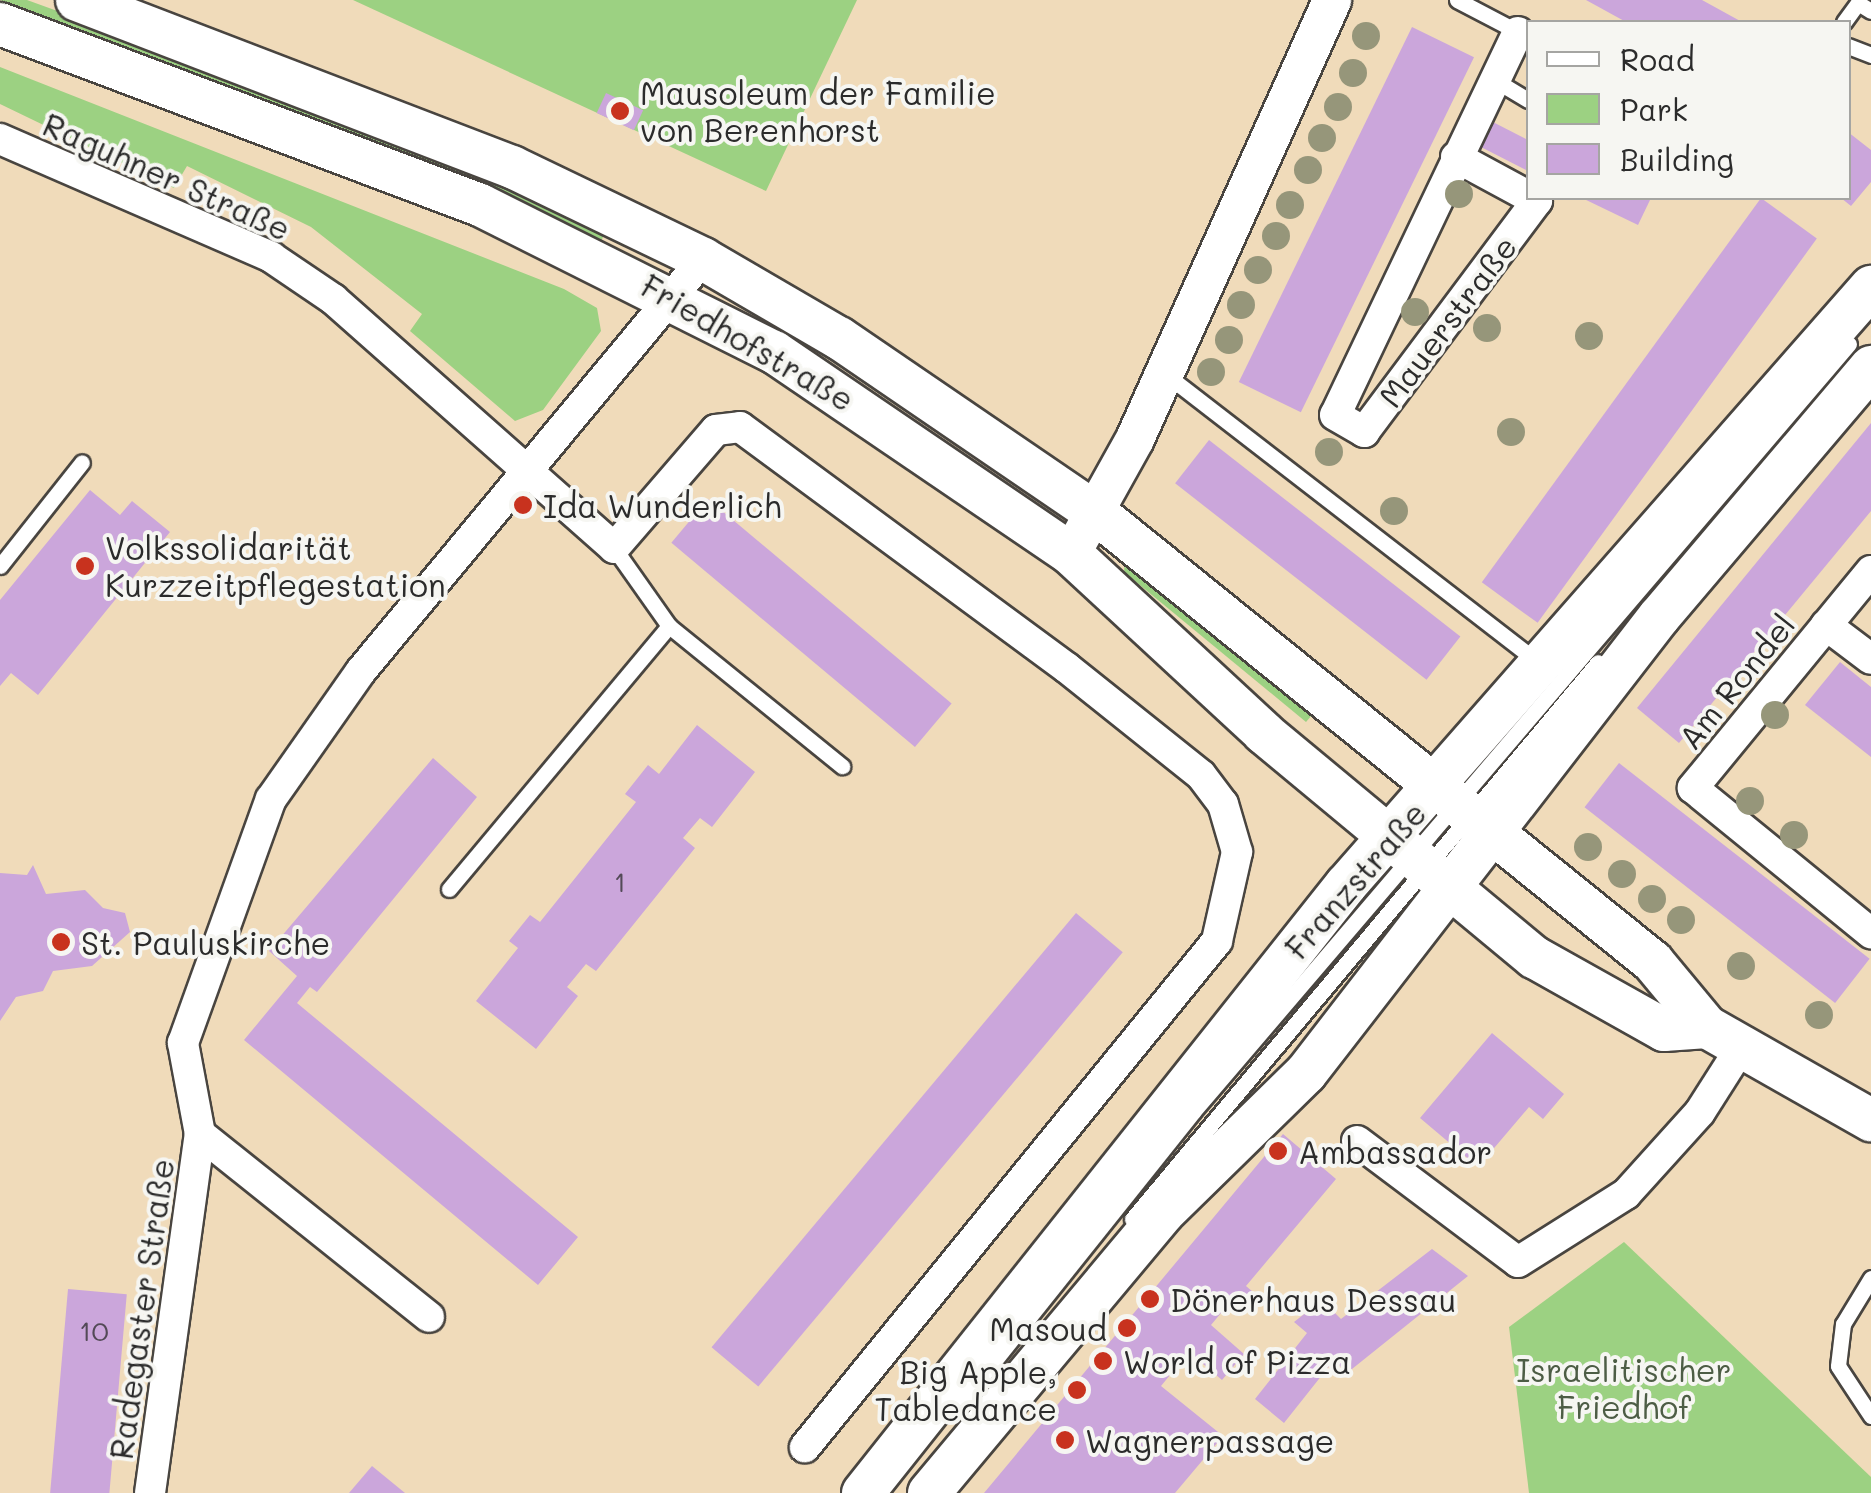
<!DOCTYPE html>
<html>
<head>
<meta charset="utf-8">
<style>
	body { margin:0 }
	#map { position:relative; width:1871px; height:1493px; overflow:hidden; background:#f0dbba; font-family:Mali,sans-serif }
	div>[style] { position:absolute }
	.green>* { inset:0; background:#9cd182 }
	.building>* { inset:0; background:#cba6db; transform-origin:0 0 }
	.roads { filter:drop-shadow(2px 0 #494540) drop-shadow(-2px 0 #494540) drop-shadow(0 2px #494540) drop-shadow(0 -2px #494540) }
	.service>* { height:15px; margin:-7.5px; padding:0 7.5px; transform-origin:7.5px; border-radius:7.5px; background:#fff }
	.minor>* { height:30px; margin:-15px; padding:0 15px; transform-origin:15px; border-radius:15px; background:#fff }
	.tertiary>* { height:38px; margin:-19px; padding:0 19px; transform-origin:19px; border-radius:19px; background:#fff }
	.secondary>* { height:42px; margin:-21px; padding:0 21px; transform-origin:21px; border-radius:21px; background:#fff }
	.trees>* { width:28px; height:28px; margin:-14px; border-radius:50%; background:#96967a }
	.dots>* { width:28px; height:28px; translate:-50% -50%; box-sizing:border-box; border:5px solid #f6f6f2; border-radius:50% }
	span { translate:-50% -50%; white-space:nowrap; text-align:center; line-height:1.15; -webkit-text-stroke:8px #f6f6f2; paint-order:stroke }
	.number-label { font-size:28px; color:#534a57 }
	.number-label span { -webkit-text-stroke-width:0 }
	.poi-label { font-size:32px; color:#2b2b2b }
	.left { translate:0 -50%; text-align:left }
	.right { translate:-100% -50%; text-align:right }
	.street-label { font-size:32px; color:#2b2b2b }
	.park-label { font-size:32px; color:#4d5d45 }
	.legend { position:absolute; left:1526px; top:20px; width:325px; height:180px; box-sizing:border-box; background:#f6f6f2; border:2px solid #a5a5a2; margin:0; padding:12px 18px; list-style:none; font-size:30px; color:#2b2b2b }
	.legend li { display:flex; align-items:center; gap:20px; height:50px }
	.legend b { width:50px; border:2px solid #a5a5a2 }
</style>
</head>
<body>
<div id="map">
	<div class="green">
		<div style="clip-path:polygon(0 0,27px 0,306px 101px,606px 229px,601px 242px,402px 152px)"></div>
		<div style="clip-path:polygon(353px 0,857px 0,766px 191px)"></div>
		<div style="clip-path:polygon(0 67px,564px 289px,597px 308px,601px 331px,543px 410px,515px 421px,410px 331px,422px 314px,311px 227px,187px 166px,174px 188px,0 104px)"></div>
		<div style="clip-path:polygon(1125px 562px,1197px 616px,1312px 715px,1306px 722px,1124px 572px)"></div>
		<div style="clip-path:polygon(1624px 1242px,1871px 1477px,1871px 1493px,1529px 1493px,1509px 1327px)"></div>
	</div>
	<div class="building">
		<div style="clip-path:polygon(1586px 0,1702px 0,1742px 22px,1626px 22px)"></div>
		<div style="left:1412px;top:27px;width:69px;height:395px;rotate:26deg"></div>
		<div style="left:606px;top:93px;width:41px;height:22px;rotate:25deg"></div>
		<div style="clip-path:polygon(1489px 120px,1528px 140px,1528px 171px,1477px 145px)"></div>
		<div style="clip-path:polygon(1848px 132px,1871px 150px,1871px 182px,1851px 206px,1841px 198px,1848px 198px)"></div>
		<div style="clip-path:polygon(1582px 198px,1645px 198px,1650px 200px,1638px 225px)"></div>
		<div style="left:1761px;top:198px;width:69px;height:475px;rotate:36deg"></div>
		<div style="clip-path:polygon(1871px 423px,1871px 511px,1679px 743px,1637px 708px)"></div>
		<div style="left:1209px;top:440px;width:319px;height:55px;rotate:38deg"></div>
		<div style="clip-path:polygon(90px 490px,120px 515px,132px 501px,170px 532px,38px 695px,11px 673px,0 686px,0 600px)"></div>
		<div style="left:708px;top:499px;width:318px;height:57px;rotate:40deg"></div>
		<div style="clip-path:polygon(1840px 662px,1871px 687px,1871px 757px,1805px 705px)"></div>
		<div style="clip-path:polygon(697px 725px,755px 772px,712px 827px,700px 818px,683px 838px,695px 848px,596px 971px,586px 964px,567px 987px,578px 996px,536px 1049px,476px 1001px,518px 948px,509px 941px,530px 915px,540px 922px,636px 802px,625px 794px,648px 765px,659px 774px)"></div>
		<div style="clip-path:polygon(433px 758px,477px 797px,317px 992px,310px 987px,297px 1003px,578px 1237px,538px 1285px,244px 1040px,297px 976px,269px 951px)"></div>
		<div style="left:1619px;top:763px;width:318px;height:56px;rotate:38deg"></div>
		<div style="clip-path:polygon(33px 865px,46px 894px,85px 890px,103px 908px,125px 913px,130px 932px,92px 966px,53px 971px,43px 991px,16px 997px,0 1021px,0 873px,27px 875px)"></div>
		<div style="left:1076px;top:913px;width:61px;height:567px;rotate:40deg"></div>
		<div style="clip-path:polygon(1492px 1033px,1564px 1094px,1543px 1119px,1529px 1107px,1478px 1167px,1420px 1118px)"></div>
		<div style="clip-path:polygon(1283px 1134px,1336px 1179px,1246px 1286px,1253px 1292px,1240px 1308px,1231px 1301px,1211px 1325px,1244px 1354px,1222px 1380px,1189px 1352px,1161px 1386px,1223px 1436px,1175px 1493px,984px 1493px)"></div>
		<div style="clip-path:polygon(1432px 1249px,1468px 1276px,1347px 1373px,1334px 1360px,1284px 1423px,1255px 1399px,1307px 1333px,1294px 1322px,1322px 1300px,1341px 1319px)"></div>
		<div style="left:68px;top:1289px;width:59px;height:205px;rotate:5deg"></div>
		<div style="clip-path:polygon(372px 1466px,405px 1493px,349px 1493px)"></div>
	</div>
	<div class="roads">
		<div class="service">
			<div style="left:1457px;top:0;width:71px;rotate:27.6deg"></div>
			<div style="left:1844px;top:22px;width:24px;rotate:-54deg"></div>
			<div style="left:1858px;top:3px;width:15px;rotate:32deg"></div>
			<div style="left:1848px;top:46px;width:25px;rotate:21deg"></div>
			<div style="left:1493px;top:79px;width:41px;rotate:31deg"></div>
			<div style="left:1164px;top:373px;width:470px;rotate:37.7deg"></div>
			<div style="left:614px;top:548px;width:95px;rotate:54.8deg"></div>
			<div style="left:669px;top:626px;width:223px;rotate:39deg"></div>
			<div style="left:0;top:566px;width:132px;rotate:-51.7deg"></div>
			<div style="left:449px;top:889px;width:343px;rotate:-50.1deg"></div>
			<div style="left:1132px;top:1219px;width:726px;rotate:-50.08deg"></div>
			<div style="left:1871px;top:1278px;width:54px;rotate:121.3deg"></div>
			<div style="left:1843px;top:1324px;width:42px;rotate:96.8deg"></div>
			<div style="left:1838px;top:1366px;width:60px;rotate:56.6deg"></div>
			<div style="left:964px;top:1399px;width:367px;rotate:-51.4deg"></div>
			<div style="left:1193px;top:1112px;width:1010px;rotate:-49.5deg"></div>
		</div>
		<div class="minor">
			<div style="left:1518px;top:32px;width:424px;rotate:115.5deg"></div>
			<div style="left:1335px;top:415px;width:34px;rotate:30deg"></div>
			<div style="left:1364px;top:432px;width:289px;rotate:-53.2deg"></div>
			<div style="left:1537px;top:201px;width:7px;rotate:-153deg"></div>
			<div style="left:0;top:139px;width:296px;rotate:23.5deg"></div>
			<div style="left:271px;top:257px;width:75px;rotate:34.1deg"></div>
			<div style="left:333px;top:299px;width:375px;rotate:41.5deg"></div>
			<div style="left:614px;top:548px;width:156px;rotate:-49.2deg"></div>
			<div style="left:716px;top:430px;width:24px;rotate:-7deg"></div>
			<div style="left:740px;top:427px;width:406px;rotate:36.4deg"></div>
			<div style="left:1067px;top:668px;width:171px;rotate:38.6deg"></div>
			<div style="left:1201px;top:775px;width:36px;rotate:53deg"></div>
			<div style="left:1223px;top:804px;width:50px;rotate:73.7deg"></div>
			<div style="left:1237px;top:852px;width:91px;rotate:102.7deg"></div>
			<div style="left:1217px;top:941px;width:653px;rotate:129.15deg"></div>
			<div style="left:1456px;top:157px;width:82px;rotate:28.4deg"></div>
			<div style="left:1871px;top:571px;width:281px;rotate:129.4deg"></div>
			<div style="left:1693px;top:788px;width:230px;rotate:39.2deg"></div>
			<div style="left:1826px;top:625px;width:56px;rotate:37.1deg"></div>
			<div style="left:200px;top:1134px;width:293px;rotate:38.6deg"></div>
			<div style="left:1357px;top:1141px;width:201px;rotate:36.9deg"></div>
			<div style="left:1518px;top:1262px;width:128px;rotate:-32.2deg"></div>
			<div style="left:1626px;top:1194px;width:110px;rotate:-47.9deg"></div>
			<div style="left:1700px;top:1112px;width:78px;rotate:-57.5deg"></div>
			<div style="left:150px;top:1493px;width:362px;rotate:-82.1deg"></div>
			<div style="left:200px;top:1134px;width:93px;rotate:-100.6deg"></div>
			<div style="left:183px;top:1043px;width:259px;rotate:-70.2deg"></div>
			<div style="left:271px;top:799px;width:156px;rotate:-54.9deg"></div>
			<div style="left:361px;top:671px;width:535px;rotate:-50.3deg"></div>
		</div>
		<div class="tertiary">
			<div style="left:1071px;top:554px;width:132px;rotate:-60.9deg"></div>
			<div style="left:1135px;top:439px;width:481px;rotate:-65.8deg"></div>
		</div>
		<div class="secondary">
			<div style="left:77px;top:0;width:466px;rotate:21deg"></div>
			<div style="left:512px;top:167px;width:212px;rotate:25.7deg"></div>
			<div style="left:703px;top:259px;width:157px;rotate:30.2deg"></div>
			<div style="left:839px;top:338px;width:311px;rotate:34.3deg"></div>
			<div style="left:1096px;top:513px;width:715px;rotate:38.87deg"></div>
			<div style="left:1653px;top:962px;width:85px;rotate:50.3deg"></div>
			<div style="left:1707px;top:1027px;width:189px;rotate:29.6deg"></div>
			<div style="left:0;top:24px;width:513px;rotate:20.66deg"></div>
			<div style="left:480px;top:205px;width:329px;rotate:26.6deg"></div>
			<div style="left:774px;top:352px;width:359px;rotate:34.2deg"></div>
			<div style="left:1071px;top:554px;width:263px;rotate:42.8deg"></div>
			<div style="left:1264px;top:733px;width:351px;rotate:39.7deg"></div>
			<div style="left:1534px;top:957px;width:149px;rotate:29.3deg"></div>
			<div style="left:1664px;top:1030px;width:43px;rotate:-4deg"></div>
			<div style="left:863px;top:1493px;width:777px;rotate:-51.54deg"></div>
			<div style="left:1346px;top:885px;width:796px;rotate:-48.72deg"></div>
			<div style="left:929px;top:1493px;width:365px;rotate:-50.1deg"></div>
			<div style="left:1163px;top:1213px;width:200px;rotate:-44.4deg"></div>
			<div style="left:1306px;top:1073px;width:577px;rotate:-52.26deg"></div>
			<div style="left:1659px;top:617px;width:328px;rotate:-49.7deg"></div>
		</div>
	</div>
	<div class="trees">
		<div style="left:1366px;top:36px"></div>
		<div style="left:1353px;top:73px"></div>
		<div style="left:1338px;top:107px"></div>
		<div style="left:1322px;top:138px"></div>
		<div style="left:1308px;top:170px"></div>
		<div style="left:1459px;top:194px"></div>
		<div style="left:1290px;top:205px"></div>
		<div style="left:1276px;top:236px"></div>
		<div style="left:1258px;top:270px"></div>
		<div style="left:1241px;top:305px"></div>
		<div style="left:1415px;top:312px"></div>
		<div style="left:1487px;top:328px"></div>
		<div style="left:1589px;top:336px"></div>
		<div style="left:1229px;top:340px"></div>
		<div style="left:1211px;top:372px"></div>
		<div style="left:1511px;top:432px"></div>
		<div style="left:1329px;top:452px"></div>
		<div style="left:1394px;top:511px"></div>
		<div style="left:1775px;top:715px"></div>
		<div style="left:1750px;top:801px"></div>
		<div style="left:1794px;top:835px"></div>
		<div style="left:1588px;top:847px"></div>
		<div style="left:1622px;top:874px"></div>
		<div style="left:1652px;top:899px"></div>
		<div style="left:1681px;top:920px"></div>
		<div style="left:1741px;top:966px"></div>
		<div style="left:1819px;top:1015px"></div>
	</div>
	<div class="dots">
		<div style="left:620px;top:111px;background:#c8321e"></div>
		<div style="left:523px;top:505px;background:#c8321e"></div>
		<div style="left:85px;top:566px;background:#c8321e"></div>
		<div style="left:61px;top:942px;background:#c8321e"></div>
		<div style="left:1278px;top:1151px;background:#c8321e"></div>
		<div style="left:1150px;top:1299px;background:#c8321e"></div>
		<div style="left:1127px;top:1328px;background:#c8321e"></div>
		<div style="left:1103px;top:1361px;background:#c8321e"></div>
		<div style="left:1077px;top:1390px;background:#c8321e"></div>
		<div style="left:1065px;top:1440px;background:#c8321e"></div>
	</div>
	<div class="number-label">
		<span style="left:620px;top:881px">1</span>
		<span style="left:94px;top:1330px">10</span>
	</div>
	<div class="poi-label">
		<span class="left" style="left:640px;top:111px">Mausoleum der Familie<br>von Berenhorst</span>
		<span class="left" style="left:543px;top:505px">Ida Wunderlich</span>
		<span class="left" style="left:105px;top:566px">Volkssolidarität<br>Kurzzeitpflegestation</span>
		<span class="left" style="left:81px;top:942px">St. Pauluskirche</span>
		<span class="left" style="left:1298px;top:1151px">Ambassador</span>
		<span class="left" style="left:1170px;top:1299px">Dönerhaus Dessau</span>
		<span class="right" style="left:1107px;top:1328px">Masoud</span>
		<span class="left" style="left:1123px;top:1361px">World of Pizza</span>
		<span class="right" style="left:1057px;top:1390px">Big Apple,<br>Tabledance</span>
		<span class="left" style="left:1085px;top:1440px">Wagnerpassage</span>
	</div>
	<div class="street-label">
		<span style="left:167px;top:176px;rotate:24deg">Raguhner Straße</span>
		<span style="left:1447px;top:321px;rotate:-53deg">Mauerstraße</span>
		<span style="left:748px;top:342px;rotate:30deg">Friedhofstraße</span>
		<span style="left:1736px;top:681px;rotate:-51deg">Am Rondel</span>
		<span style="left:1355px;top:880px;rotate:-49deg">Franzstraße</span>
		<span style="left:141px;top:1309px;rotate:-82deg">Radegaster Straße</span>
	</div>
	<div class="park-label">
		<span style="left:1624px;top:1388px">Israelitischer<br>Friedhof</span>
	</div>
	<ul class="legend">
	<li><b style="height:12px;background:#fff"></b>Road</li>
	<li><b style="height:28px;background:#9cd182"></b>Park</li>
	<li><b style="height:28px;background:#cba6db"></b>Building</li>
	</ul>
</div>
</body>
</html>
